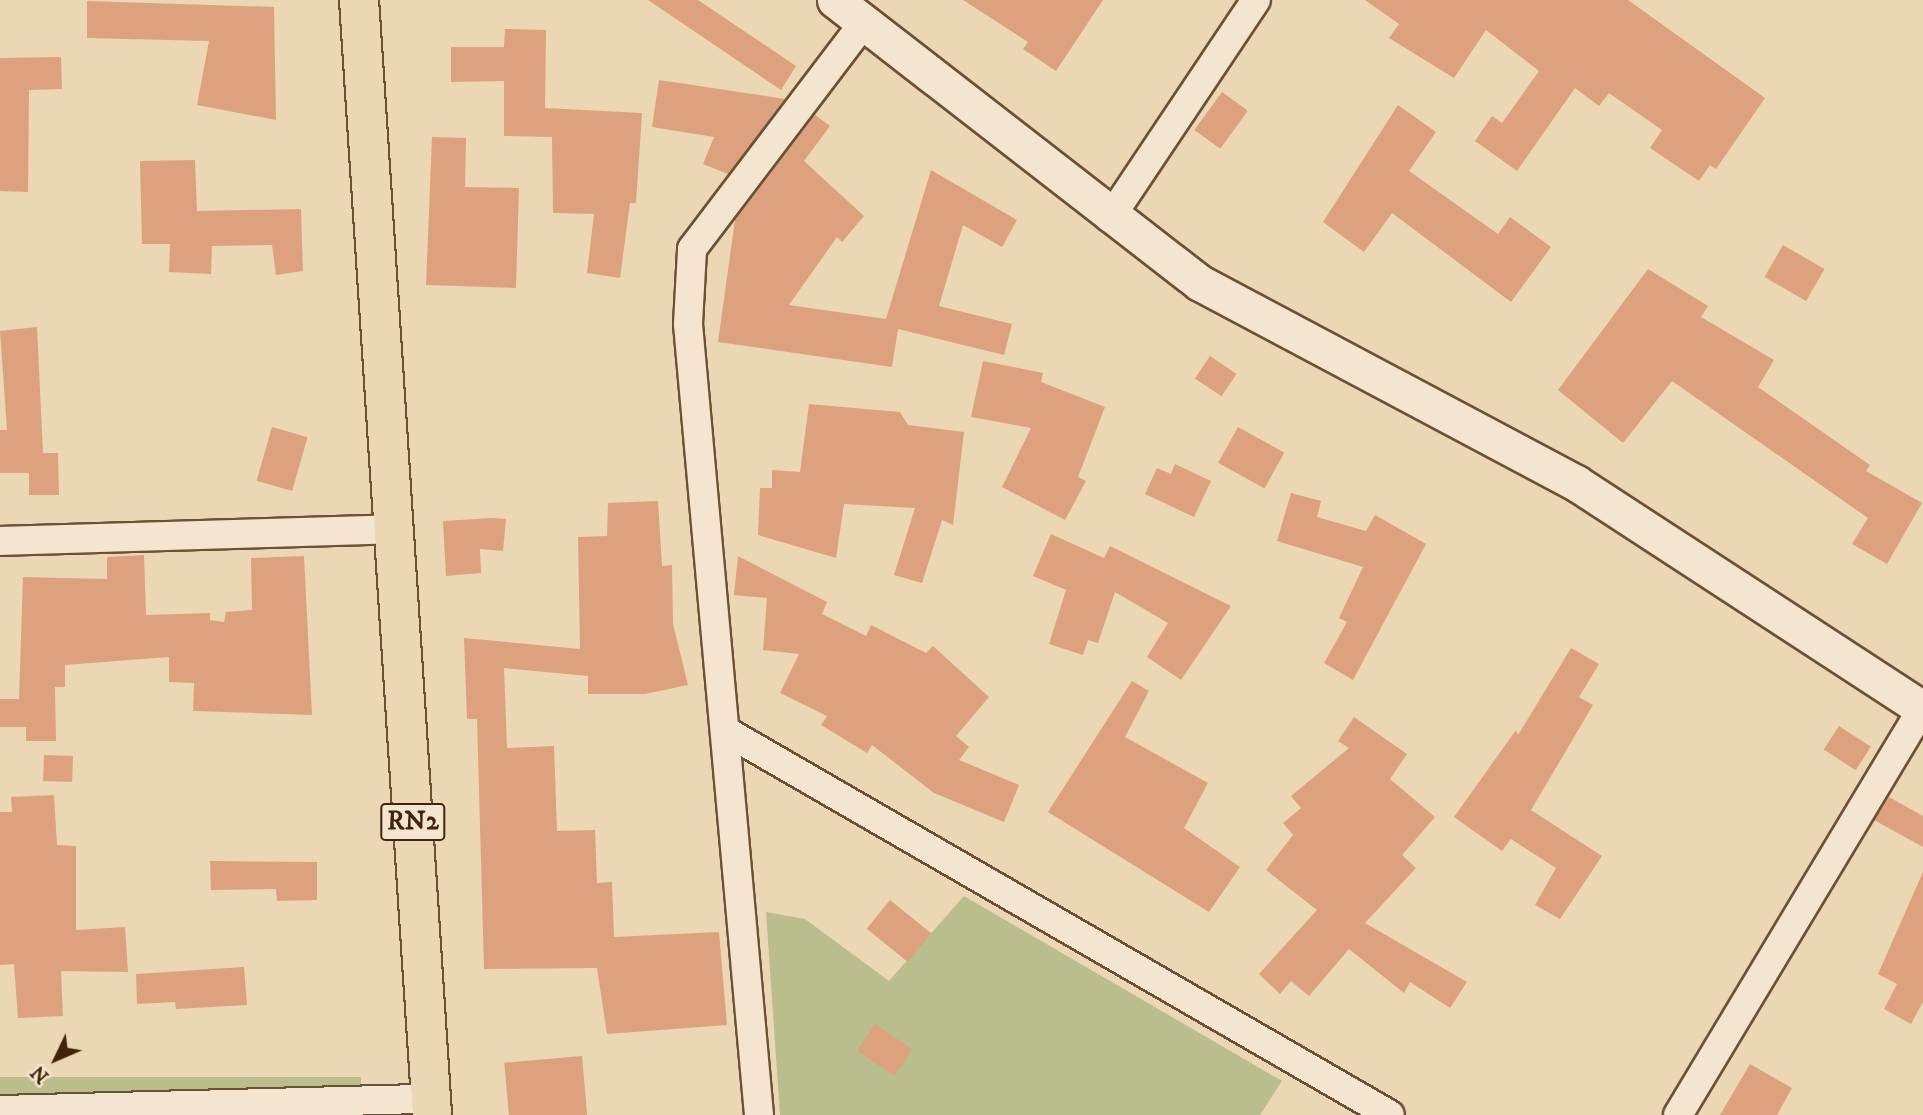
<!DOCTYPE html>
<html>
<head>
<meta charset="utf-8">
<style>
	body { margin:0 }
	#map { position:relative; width:1923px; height:1115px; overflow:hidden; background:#ecd7b5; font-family:"IM FELL DW Pica",serif }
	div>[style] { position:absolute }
	.green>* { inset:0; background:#babe8c; transform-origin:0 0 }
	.building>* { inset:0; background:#dda17d; transform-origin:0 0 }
	.roads { filter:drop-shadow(2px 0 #6c5135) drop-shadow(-2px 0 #6c5135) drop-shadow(0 2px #6c5135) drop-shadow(0 -2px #6c5135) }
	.minor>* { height:28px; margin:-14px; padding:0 14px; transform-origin:14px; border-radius:14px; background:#f3e5cf }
	.tertiary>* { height:35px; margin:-17.5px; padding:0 17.5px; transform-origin:17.5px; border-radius:17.5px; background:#f3e5cf }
	.trunk>* { height:38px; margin:-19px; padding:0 19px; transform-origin:19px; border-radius:19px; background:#ecd7b5 }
	span { translate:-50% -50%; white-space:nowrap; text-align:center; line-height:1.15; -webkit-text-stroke:5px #f3e5cf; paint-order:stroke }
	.shield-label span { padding:2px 5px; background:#f3e5cf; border:2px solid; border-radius:5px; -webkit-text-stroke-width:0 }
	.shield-label { font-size:26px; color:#42240a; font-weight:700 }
	.north { position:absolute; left:21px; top:1024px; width:70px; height:70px; -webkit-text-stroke:5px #f3e5cf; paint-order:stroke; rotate:226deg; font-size:19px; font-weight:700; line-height:28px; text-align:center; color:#42240a }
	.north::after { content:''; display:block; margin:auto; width:24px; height:32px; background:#42240a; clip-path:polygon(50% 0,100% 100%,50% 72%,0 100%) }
</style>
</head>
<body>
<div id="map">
	<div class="green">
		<div style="clip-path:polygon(964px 896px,1282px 1081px,1260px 1115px,780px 1115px,766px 912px,805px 919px,889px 981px)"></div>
		<div style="left:0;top:1077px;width:361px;height:38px"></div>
	</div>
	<div class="building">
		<div style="clip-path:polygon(648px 0,698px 0,796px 66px,781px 90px)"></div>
		<div style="clip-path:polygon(963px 0,1103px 0,1056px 71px,1023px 49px,1028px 42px)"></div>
		<div style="clip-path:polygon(1365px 0,1628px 0,1765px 98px,1716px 169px,1710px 165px,1699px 181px,1650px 148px,1662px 130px,1609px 93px,1599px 106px,1575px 88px,1517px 171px,1475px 141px,1492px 116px,1502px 123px,1539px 71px,1486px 30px,1454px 78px,1389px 38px,1399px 24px)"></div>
		<div style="clip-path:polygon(87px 1px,274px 7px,276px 120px,197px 105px,209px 41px,87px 38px)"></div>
		<div style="clip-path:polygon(505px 29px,546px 30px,545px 108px,642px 113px,636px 203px,630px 203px,620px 278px,587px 273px,594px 214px,553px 213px,552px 137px,504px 136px,504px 81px,451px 82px,451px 47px,504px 47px)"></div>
		<div style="clip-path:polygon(61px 57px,62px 89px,29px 90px,28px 192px,0 191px,0 58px)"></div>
		<div style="clip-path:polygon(659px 80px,785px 99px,728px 174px,703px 164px,714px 137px,652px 127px)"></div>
		<div style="left:1222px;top:92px;width:32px;height:47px;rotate:36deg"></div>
		<div style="clip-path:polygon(1398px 105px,1436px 132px,1409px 171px,1498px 234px,1510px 217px,1551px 247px,1511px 302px,1392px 213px,1364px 252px,1323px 222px)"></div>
		<div style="clip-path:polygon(815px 115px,830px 126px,804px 161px,864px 216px,842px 242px,837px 237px,789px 305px,886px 319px,931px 170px,1017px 220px,1002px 247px,963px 225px,939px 306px,1012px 324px,1004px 355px,898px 329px,892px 367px,718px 342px,735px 220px)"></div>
		<div style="clip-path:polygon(432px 137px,466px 138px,465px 187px,519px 188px,516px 288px,426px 285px)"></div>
		<div style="clip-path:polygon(195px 160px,197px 211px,301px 209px,303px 271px,276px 275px,272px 245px,212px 246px,211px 274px,169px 272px,170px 244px,142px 244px,140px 161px)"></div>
		<div style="left:1783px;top:245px;width:48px;height:37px;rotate:30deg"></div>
		<div style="clip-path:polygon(1648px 269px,1708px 306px,1701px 317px,1774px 360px,1758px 387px,1870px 465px,1866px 471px,1922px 503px,1887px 564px,1852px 544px,1868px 518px,1672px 381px,1623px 443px,1558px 390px)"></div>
		<div style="clip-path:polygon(37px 327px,43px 453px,58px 453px,59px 495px,29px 495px,29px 473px,0 473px,0 430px,7px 430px,0 331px)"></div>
		<div style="left:1210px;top:356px;width:32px;height:27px;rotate:34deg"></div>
		<div style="clip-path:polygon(983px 361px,1043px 373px,1041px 382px,1105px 407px,1078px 477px,1086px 481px,1065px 520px,1002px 487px,1031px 428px,971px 417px)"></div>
		<div style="clip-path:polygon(809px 404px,900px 412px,908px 425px,964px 432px,953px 525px,942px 520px,922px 583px,894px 575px,915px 508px,844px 504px,836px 558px,758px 535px,760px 488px,772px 488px,772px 470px,800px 472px)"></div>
		<div style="left:272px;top:427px;width:37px;height:56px;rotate:16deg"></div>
		<div style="left:1238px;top:427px;width:53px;height:41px;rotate:29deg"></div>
		<div style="clip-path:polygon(1175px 464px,1211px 481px,1194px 517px,1145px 494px,1157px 468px,1171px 474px)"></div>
		<div style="clip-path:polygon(1291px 493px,1321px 501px,1317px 517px,1366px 531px,1375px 515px,1426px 544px,1353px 680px,1324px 663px,1347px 622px,1339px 618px,1363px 567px,1277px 541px)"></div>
		<div style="clip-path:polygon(658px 501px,662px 566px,672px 565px,673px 624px,688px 685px,645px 694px,588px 694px,588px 676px,504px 668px,507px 748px,554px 746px,557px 831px,595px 830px,597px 883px,612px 882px,614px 937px,719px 932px,727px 1025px,607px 1034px,597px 968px,484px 969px,477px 719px,467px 719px,464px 638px,580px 649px,578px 537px,607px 536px,608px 503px)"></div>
		<div style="clip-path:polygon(492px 518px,506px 519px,503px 551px,480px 549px,481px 573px,446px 576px,443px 521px)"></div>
		<div style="clip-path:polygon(1051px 534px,1104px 558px,1110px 546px,1231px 606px,1181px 680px,1147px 657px,1168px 623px,1115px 592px,1098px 643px,1088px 640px,1083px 655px,1049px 644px,1066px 590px,1033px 576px)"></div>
		<div style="clip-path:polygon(144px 555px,146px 615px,210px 613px,210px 620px,224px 622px,226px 612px,252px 610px,251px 558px,304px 556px,312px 715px,193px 711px,194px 683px,169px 682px,169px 657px,65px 665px,65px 687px,55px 687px,56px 741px,26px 741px,26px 727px,0 727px,0 699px,19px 699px,23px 577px,107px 579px,107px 557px)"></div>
		<div style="clip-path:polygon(738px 556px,827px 602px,822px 614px,866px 636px,871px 625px,926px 653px,933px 646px,989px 697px,956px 736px,969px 747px,959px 760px,1019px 785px,1004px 822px,934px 793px,872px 745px,867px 753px,821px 725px,827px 716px,780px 693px,799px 654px,763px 650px,767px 598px,734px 595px)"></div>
		<div style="clip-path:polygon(1571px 648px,1599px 664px,1579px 697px,1593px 705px,1531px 810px,1602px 856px,1560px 919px,1535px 905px,1556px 868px,1511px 839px,1502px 851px,1454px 817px,1516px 730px,1518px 735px)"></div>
		<div style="clip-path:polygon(1132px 681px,1149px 691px,1125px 737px,1208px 783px,1184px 828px,1240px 867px,1209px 912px,1048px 812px)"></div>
		<div style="clip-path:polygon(1354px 717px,1407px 754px,1390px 779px,1435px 817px,1402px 855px,1416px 868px,1365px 923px,1467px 982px,1450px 1008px,1410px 982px,1404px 993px,1349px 949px,1309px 996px,1291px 981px,1280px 994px,1259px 974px,1317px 910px,1266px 870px,1293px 835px,1283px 823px,1301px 808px,1291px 796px,1349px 748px,1338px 741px)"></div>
		<div style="left:1839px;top:726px;width:38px;height:28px;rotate:33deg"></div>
		<div style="left:44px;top:755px;width:29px;height:26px;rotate:2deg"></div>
		<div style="clip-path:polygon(54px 795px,57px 845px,76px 846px,76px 930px,125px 927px,128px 972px,61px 971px,63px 1016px,18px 1018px,14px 964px,0 965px,0 812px,12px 812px,11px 797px)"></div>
		<div style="clip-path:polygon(1889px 797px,1923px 816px,1923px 847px,1874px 820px)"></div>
		<div style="clip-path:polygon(210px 861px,317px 862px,317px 900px,277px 901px,276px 889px,211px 890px)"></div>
		<div style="clip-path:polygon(1923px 872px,1923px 1002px,1911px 1024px,1884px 1009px,1897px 984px,1878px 974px)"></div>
		<div style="left:890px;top:900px;width:53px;height:37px;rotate:39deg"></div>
		<div style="clip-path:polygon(244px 967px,247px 1005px,176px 1009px,175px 1002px,137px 1004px,136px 974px)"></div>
		<div style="left:875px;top:1024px;width:45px;height:32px;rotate:34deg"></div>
		<div style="left:582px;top:1056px;width:59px;height:78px;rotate:85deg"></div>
		<div style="clip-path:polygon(1750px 1064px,1792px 1088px,1777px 1115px,1720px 1115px)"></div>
	</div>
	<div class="roads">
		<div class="minor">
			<div style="left:1110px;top:218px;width:262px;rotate:-56.2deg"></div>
			<div style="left:0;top:541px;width:397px;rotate:-1.7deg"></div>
			<div style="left:729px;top:733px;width:763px;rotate:30.02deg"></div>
			<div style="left:0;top:1110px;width:431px;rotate:-1.5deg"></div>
			<div style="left:759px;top:1115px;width:794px;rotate:-95.13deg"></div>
			<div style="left:688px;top:324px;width:75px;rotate:-86.9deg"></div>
			<div style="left:692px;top:249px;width:285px;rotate:-52.8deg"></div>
			<div style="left:1678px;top:1115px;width:474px;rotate:-59deg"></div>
		</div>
		<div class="tertiary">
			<div style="left:835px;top:0;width:462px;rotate:37.8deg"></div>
			<div style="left:1200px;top:283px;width:426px;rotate:28deg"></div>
			<div style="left:1576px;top:483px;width:414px;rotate:33.1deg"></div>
		</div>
		<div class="trunk">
			<div style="left:359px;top:0;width:1117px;rotate:86.25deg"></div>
		</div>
	</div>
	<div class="shield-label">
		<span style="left:413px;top:822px">RN2</span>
	</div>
	<div class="north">N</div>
</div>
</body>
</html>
